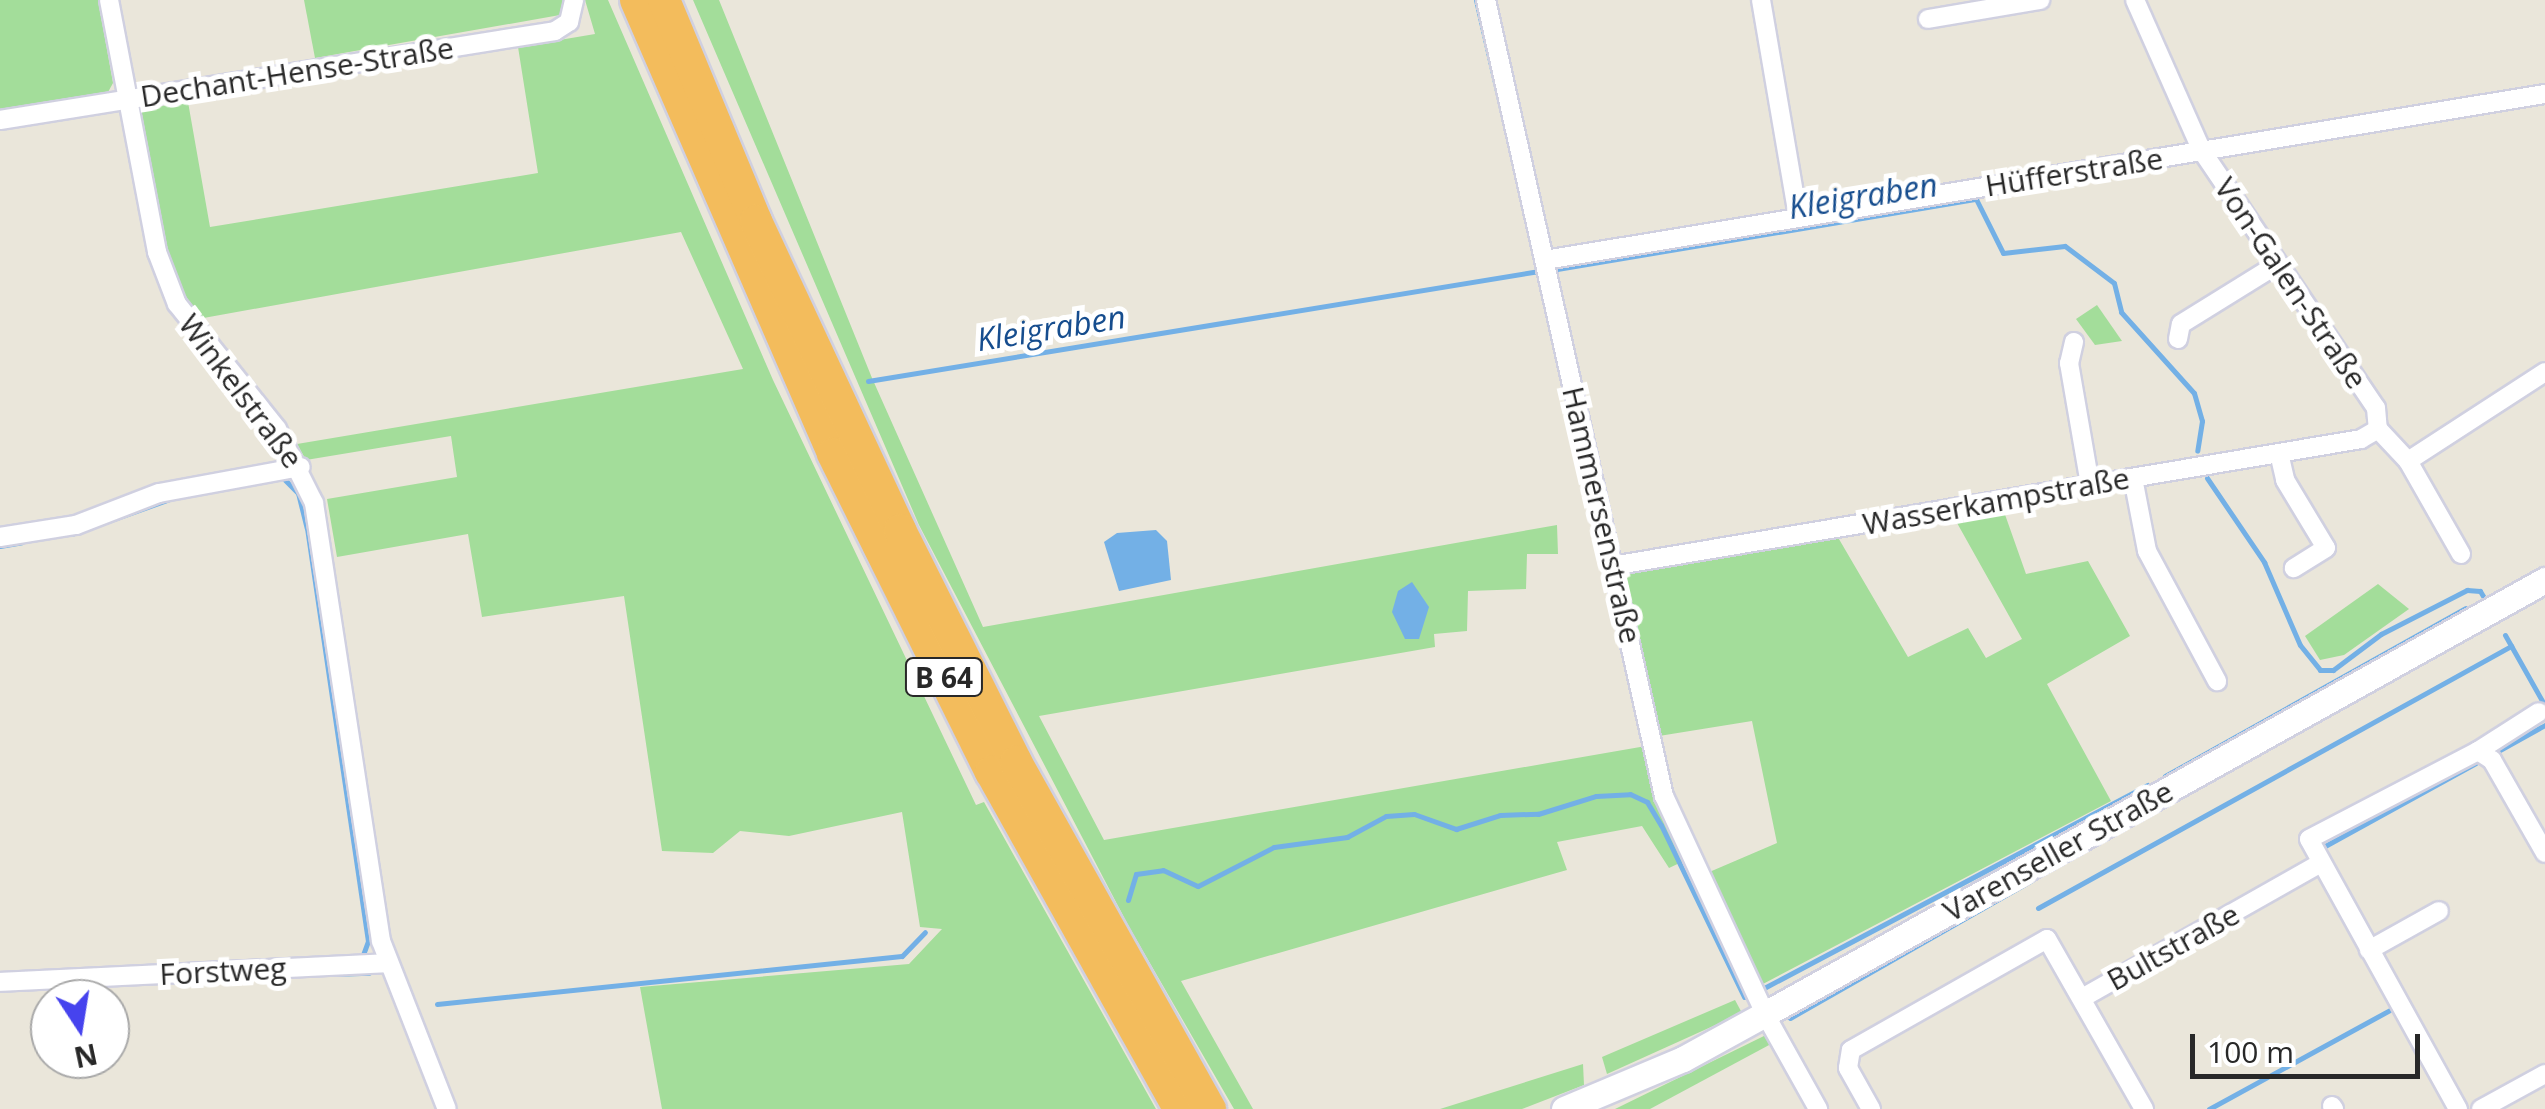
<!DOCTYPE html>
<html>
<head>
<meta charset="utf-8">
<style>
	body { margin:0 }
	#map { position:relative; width:2545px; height:1109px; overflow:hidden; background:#eae6da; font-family:"Open Sans",sans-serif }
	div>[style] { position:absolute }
	.green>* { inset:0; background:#a3dd9a }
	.water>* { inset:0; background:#73b0e6 }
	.stream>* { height:5px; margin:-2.5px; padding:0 2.5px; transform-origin:2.5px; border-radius:2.5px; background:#73b0e6 }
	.roads { filter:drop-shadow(2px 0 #d0d0e0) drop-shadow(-2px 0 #d0d0e0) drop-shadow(0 2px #d0d0e0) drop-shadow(0 -2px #d0d0e0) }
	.street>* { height:18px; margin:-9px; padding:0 9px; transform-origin:9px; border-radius:9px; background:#fff }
	.secondary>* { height:25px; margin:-12.5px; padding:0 12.5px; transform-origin:12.5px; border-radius:12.5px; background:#fff }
	.highway>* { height:32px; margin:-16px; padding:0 16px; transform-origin:16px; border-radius:16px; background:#f3bc5c }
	span { translate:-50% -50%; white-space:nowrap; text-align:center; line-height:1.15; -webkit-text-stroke:10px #fff; paint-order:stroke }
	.shield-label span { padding:2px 8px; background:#fff; border:2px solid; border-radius:8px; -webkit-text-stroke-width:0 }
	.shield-label { font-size:28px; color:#282828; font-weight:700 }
	.street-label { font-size:30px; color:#282828 }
	.water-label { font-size:32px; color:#164d8e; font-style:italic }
	.north { position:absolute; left:30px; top:979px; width:100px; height:100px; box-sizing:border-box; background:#fff; border:2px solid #a9a9a9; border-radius:50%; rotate:168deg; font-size:28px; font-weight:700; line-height:40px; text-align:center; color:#282828 }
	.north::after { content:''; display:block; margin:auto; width:35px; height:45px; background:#4643ee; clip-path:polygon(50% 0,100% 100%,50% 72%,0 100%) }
	.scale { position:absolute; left:2190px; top:1034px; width:230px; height:45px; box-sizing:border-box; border:5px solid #282828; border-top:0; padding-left:12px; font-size:30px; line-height:35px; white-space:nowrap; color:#282828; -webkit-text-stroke:8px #fff; paint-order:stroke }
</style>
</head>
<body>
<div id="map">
	<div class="green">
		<div style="clip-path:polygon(0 0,98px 0,113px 83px,107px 94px,0 112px)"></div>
		<div style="clip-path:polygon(304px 0,563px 0,560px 15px,315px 58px)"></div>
		<div style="clip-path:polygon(585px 0,608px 0,773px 380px,976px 805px,984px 802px,1156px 1109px,662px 1109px,640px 987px,909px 964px,942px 929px,920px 927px,902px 812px,789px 836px,740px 831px,713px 853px,662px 851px,624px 596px,482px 617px,468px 534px,337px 557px,327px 499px,457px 477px,451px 436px,306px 460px,297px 444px,743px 369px,681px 232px,198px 319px,186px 302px,166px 249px,141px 109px,188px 102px,210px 227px,538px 173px,518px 47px,595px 34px)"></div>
		<div style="clip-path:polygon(693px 0,719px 0,872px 378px,983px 627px,1557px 525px,1558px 554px,1527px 554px,1526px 589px,1468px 591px,1467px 631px,1434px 634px,1435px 647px,1039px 716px,1104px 840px,1646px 746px,1686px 860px,1669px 868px,1642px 826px,1557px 842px,1567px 870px,1181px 981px,1253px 1109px,1234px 1109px,1128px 925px,919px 525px)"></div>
		<div style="clip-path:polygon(2097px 305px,2122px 341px,2095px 345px,2076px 319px)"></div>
		<div style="clip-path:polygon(2002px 506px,2026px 574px,2088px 561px,2130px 636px,2047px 684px,2111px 801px,1761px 985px,1707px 873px,1777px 843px,1752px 721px,1659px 736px,1625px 581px,1631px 573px,1836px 534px,1908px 657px,1968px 628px,1986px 658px,2022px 639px,1952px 514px)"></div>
		<div style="clip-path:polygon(2378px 584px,2409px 609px,2344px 655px,2320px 660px,2305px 636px)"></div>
		<div style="clip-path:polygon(1735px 1000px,1742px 1013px,1607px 1074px,1602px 1057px)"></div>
		<div style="clip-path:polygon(1766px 1035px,1771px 1044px,1650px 1109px,1615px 1109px)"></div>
		<div style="clip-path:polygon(1583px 1064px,1584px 1085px,1522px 1109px,1440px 1109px)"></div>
	</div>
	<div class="water">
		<div style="clip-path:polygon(1156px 530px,1167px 541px,1171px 580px,1119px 591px,1104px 542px,1117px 533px)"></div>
		<div style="clip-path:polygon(1412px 582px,1429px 607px,1419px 639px,1405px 639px,1392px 612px,1398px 591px)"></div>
	</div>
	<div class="stream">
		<div style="left:1476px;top:0;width:227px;rotate:77deg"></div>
		<div style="left:1557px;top:269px;width:425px;rotate:-9.5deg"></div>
		<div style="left:1976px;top:199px;width:60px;rotate:63.4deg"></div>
		<div style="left:2003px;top:253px;width:62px;rotate:-6.4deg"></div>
		<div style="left:2065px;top:246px;width:61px;rotate:37.1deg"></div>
		<div style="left:2114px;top:283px;width:30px;rotate:76deg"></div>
		<div style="left:2121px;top:312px;width:109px;rotate:48deg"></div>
		<div style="left:2194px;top:393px;width:29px;rotate:74deg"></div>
		<div style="left:2202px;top:421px;width:30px;rotate:99deg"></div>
		<div style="left:868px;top:381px;width:680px;rotate:-9.31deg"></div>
		<div style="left:2207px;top:478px;width:102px;rotate:55.8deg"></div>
		<div style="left:2264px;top:562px;width:90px;rotate:66.6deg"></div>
		<div style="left:2300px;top:645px;width:32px;rotate:51deg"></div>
		<div style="left:2320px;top:670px;width:13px"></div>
		<div style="left:2333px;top:670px;width:60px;rotate:-36.9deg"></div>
		<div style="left:2381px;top:634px;width:97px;rotate:-27.1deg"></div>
		<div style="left:2467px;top:590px;width:13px;rotate:4deg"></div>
		<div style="left:2480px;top:591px;width:12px;rotate:59deg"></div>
		<div style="left:284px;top:479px;width:20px;rotate:45deg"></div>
		<div style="left:298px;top:493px;width:36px;rotate:76deg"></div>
		<div style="left:307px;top:528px;width:417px;rotate:81.6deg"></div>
		<div style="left:368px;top:941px;width:15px;rotate:110deg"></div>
		<div style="left:72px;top:534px;width:104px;rotate:-19.7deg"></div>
		<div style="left:0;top:546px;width:22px;rotate:-10deg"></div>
		<div style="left:2505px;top:635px;width:81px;rotate:60.6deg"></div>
		<div style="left:2498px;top:751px;width:54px;rotate:-29deg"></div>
		<div style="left:2165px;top:776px;width:344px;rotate:-29.2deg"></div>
		<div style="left:2325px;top:846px;width:172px;rotate:-28.8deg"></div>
		<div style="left:1128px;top:900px;width:27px;rotate:-73deg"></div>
		<div style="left:1136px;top:874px;width:27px;rotate:-8deg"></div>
		<div style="left:1163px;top:870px;width:38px;rotate:25deg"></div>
		<div style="left:1198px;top:886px;width:85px;rotate:-27.2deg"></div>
		<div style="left:1274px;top:847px;width:74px;rotate:-7.8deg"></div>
		<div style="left:1347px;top:837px;width:44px;rotate:-28.3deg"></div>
		<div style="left:1386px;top:816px;width:28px;rotate:-4deg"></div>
		<div style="left:1414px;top:814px;width:45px;rotate:19.7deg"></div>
		<div style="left:1456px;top:829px;width:46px;rotate:-17.7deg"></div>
		<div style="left:1500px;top:815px;width:38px;rotate:-2deg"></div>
		<div style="left:1538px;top:814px;width:61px;rotate:-17.2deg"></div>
		<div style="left:1596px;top:796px;width:34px;rotate:-3deg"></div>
		<div style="left:1630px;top:794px;width:19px;rotate:25deg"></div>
		<div style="left:1647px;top:802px;width:27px;rotate:59deg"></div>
		<div style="left:1661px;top:825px;width:191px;rotate:64.2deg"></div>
		<div style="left:2038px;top:908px;width:541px;rotate:-28.98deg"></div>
		<div style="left:332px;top:974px;width:37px;rotate:-2deg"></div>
		<div style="left:1764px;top:988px;width:434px;rotate:-27.9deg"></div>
		<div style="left:437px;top:1004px;width:467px;rotate:-5.9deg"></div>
		<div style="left:902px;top:956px;width:33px;rotate:-46deg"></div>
		<div style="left:1790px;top:1018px;width:279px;rotate:-29.7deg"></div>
		<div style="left:2209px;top:1109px;width:206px;rotate:-28.7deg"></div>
	</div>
	<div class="roads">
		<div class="street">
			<div style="left:109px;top:0;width:257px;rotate:79.2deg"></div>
			<div style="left:157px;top:252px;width:56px;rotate:69deg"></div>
			<div style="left:177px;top:304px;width:160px;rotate:51.3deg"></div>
			<div style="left:277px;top:429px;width:83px;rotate:63.4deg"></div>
			<div style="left:314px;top:503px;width:443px;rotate:81.3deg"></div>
			<div style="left:381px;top:941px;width:180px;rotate:68.6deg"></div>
			<div style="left:1486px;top:0;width:816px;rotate:77.4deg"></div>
			<div style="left:1664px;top:796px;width:240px;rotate:65.1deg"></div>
			<div style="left:1765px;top:1014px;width:109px;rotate:60.8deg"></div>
			<div style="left:1761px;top:0;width:220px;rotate:80.3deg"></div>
			<div style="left:2135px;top:0;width:165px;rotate:66.1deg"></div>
			<div style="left:2202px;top:151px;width:310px;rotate:55.9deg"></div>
			<div style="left:2376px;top:408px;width:21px;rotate:85deg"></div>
			<div style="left:2378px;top:429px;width:44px;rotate:46.8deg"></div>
			<div style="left:2408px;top:461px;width:107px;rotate:60.3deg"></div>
			<div style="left:1928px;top:19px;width:114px;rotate:-9.6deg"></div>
			<div style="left:0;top:120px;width:562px;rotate:-9.11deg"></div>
			<div style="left:555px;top:31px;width:17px;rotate:-33deg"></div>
			<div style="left:569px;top:22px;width:23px;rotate:-77deg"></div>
			<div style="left:1545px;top:260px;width:1014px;rotate:-9.43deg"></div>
			<div style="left:2178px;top:339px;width:15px;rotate:-79deg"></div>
			<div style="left:2181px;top:324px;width:112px;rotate:-31.8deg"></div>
			<div style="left:2074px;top:342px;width:22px;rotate:103deg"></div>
			<div style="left:2069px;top:363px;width:124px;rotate:80.2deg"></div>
			<div style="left:2279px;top:453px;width:28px;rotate:77deg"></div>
			<div style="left:2285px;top:480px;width:79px;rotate:58.9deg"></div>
			<div style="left:2326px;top:548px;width:38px;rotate:148deg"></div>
			<div style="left:2408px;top:461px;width:163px;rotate:-33deg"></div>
			<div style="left:2133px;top:478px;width:74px;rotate:79.1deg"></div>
			<div style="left:2147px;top:551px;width:148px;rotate:61.7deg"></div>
			<div style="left:0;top:537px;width:77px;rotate:-9deg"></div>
			<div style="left:76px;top:525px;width:89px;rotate:-21.1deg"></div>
			<div style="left:159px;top:493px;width:144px;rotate:-10.4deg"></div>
			<div style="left:1612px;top:566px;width:760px;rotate:-9.62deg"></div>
			<div style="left:2361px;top:439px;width:20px;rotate:-30deg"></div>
			<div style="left:2478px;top:751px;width:72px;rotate:-32.6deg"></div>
			<div style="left:2369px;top:950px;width:80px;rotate:-29.1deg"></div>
			<div style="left:0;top:982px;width:387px;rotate:-2.8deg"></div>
			<div style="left:2084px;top:997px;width:272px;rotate:-29.5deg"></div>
			<div style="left:2332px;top:1106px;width:4px;rotate:56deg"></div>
			<div style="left:1871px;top:1109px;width:47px;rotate:-119.3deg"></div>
			<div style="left:1848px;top:1068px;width:18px;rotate:-81deg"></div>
			<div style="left:1851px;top:1050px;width:225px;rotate:-29.5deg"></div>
			<div style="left:2047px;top:939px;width:196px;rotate:60.3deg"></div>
			<div style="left:2458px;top:1109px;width:308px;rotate:-118.9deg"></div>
			<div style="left:2309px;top:839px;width:191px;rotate:-27.5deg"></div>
			<div style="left:2478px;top:751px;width:17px;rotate:33deg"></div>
			<div style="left:2492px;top:760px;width:107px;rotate:60.3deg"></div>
			<div style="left:2481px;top:1109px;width:73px;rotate:-28.7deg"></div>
		</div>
		<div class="secondary">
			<div style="left:1564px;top:1109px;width:129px;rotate:-22.8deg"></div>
			<div style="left:1683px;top:1059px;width:94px;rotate:-28.8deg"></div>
			<div style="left:1765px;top:1014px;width:893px;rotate:-29.09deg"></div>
		</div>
		<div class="highway">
			<div style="left:636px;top:0;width:495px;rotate:66.5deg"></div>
			<div style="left:833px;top:454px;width:355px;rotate:63.6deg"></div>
			<div style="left:991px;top:772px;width:386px;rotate:60.8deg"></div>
			<div style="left:664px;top:0;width:239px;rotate:67.4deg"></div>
			<div style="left:756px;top:221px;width:341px;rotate:65deg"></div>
			<div style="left:900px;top:530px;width:259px;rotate:63.4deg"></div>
			<div style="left:1016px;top:762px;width:398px;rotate:60.8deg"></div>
		</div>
	</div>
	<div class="shield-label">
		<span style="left:944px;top:677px">B 64</span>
	</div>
	<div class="street-label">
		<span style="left:297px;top:72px;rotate:-9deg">Dechant-Hense-Straße</span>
		<span style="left:2074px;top:172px;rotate:-9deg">Hüfferstraße</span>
		<span style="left:2291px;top:283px;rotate:56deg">Von-Galen-Straße</span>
		<span style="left:241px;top:391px;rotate:53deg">Winkelstraße</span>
		<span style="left:1996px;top:501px;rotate:-10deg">Wasserkampstraße</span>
		<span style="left:1602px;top:515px;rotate:77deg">Hammersenstraße</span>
		<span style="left:2058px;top:851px;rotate:-29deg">Varenseller Straße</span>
		<span style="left:2173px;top:947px;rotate:-29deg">Bultstraße</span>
		<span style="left:223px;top:971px;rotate:-3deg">Forstweg</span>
	</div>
	<div class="water-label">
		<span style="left:1863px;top:196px;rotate:-9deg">Kleigraben</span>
		<span style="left:1051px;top:328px;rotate:-9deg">Kleigraben</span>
	</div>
	<div class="north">N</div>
	<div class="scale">100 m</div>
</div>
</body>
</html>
